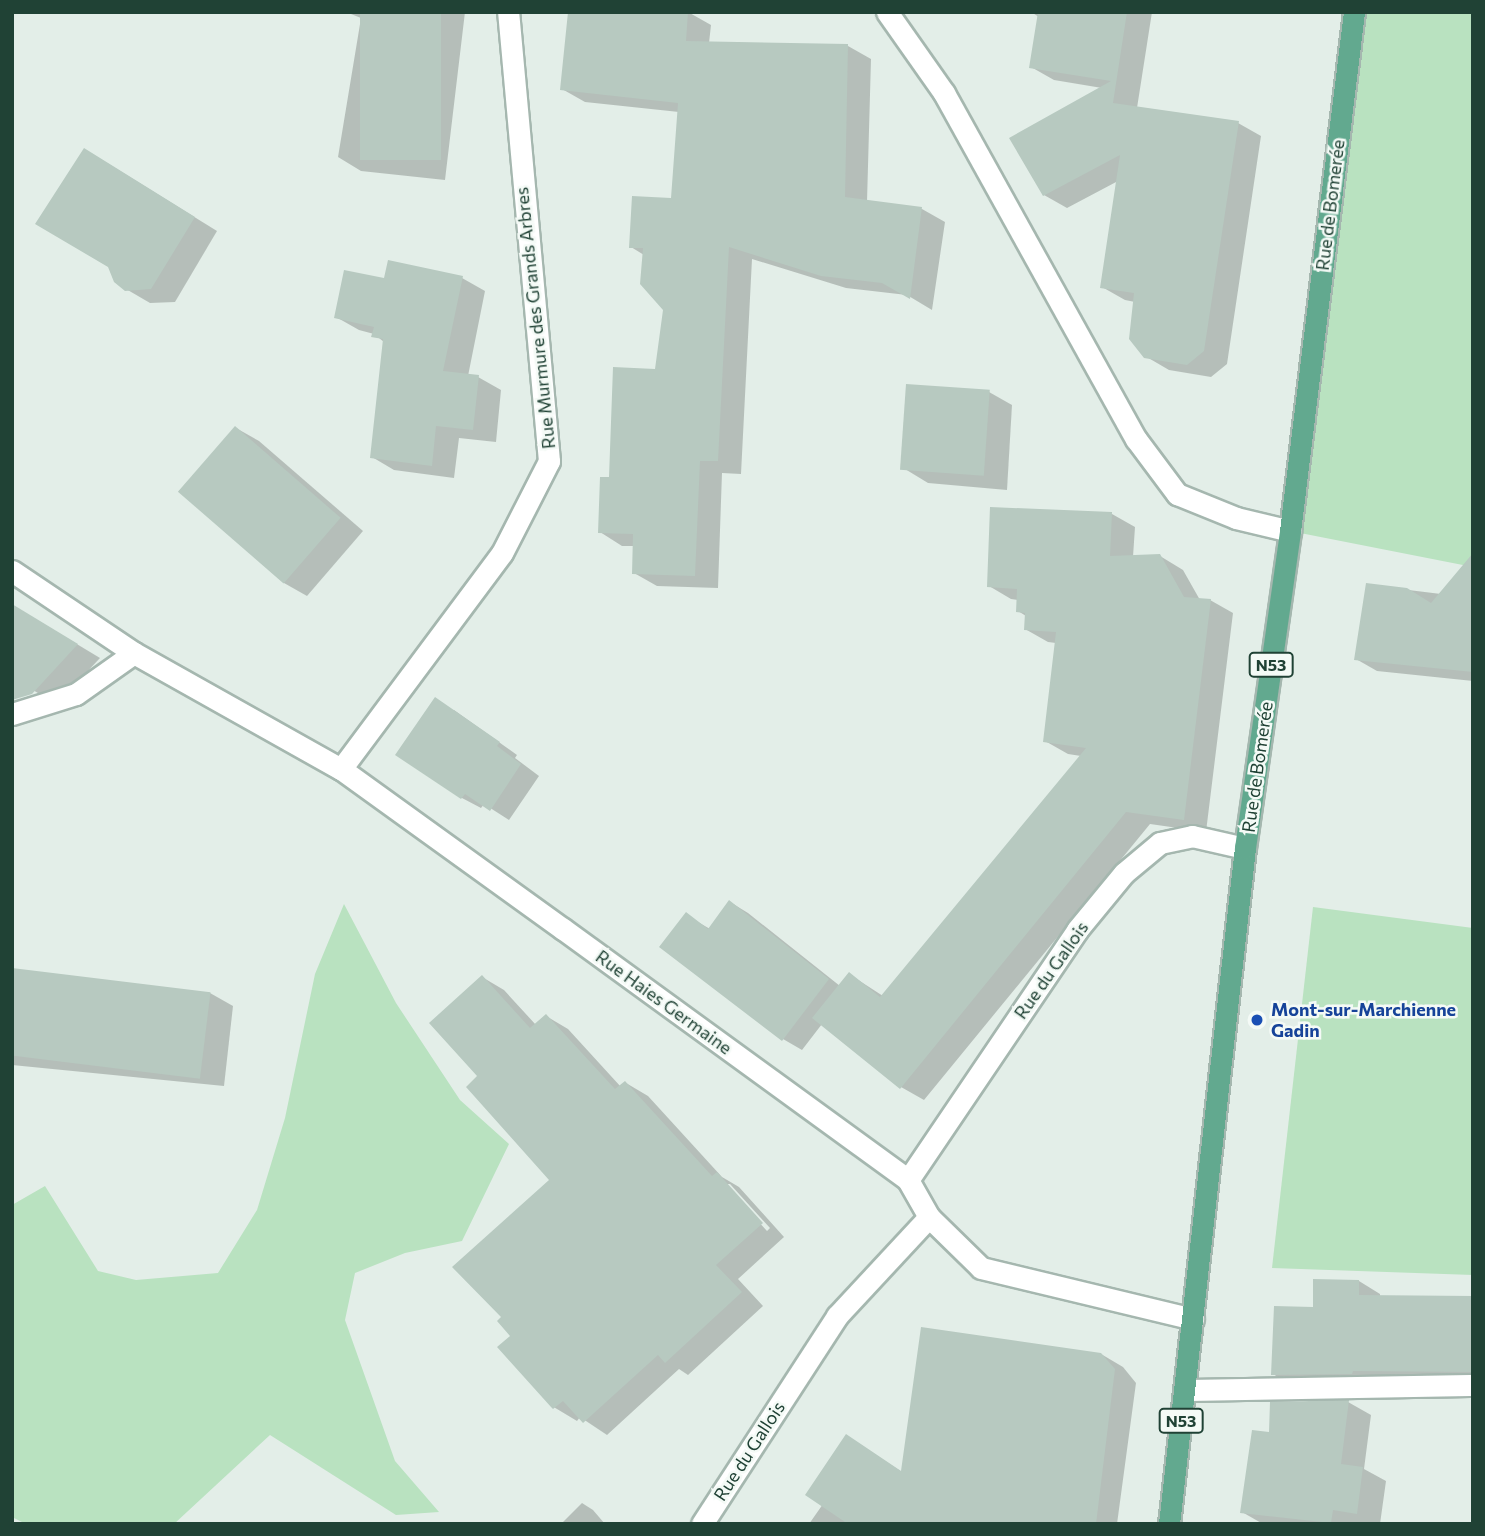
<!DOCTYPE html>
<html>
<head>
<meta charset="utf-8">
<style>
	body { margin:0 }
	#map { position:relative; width:1485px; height:1536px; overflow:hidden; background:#e3eee8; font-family:Commissioner,sans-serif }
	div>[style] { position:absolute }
	.green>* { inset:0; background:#b9e2c0 }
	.shadow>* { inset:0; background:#0003 }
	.building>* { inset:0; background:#b7c9c0; transform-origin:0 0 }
	.roads { filter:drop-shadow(2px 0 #a5b7af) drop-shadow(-2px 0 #a5b7af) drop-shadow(0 2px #a5b7af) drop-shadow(0 -2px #a5b7af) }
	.minor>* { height:21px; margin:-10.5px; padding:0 10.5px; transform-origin:10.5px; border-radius:10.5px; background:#fff }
	.major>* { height:21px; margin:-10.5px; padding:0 10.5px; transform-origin:10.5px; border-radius:10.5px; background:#62a98f }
	.dots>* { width:19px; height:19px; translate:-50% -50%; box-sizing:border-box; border:4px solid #f4faf6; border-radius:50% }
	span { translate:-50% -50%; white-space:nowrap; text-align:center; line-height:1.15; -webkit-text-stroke:5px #f4faf6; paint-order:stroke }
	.shield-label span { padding:2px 5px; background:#f4faf6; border:2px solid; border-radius:5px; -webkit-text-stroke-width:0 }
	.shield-label { font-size:16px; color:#204235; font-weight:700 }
	.street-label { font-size:18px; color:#204235 }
	.transit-label { font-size:18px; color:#164399; font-weight:700 }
	.left { translate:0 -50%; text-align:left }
	.frame { position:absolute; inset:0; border:14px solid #204235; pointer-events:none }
</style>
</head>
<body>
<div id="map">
	<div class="green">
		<div style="clip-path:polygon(1354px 12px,1473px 12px,1473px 567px,1290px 531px)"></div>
		<div style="clip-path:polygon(344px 904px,396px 1003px,460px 1100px,509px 1144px,462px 1241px,405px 1253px,355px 1273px,345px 1320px,395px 1461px,439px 1512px,396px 1515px,270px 1435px,174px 1524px,26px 1524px,12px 1517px,12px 1205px,45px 1186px,98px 1271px,136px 1280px,218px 1273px,257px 1210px,285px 1118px,315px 974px)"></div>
		<div style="clip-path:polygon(1313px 907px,1473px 928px,1473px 1275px,1272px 1268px)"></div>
	</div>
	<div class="shadow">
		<div style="clip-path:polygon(346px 12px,465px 12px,445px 180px,361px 171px,338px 157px,361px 18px)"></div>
		<div style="clip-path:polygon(688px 12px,711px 25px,709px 43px,848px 46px,871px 59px,867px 202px,922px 209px,945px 222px,932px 310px,907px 295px,846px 288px,752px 259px,741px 474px,722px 473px,718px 588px,657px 586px,634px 573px,635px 546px,622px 546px,600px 532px,610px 479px,657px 371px,665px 310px,644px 255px,631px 247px,672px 199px,679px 112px,585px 102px,562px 89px)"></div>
		<div style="clip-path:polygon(1031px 12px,1152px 12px,1137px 108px,1238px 123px,1261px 136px,1227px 364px,1211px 377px,1169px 370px,1145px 356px,1135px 302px,1125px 300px,1102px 287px,1118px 181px,1067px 208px,1044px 195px,1102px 88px,1054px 80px,1031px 67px,1039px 17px)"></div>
		<div style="clip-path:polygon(107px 163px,217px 231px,175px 302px,150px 303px,126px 289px)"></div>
		<div style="clip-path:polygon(462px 278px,485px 291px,468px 376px,478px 377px,501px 390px,496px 442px,459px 438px,454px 478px,394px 470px,372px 457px,384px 342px,374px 334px,359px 330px,336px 317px,386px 280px)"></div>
		<div style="clip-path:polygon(989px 392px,1012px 405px,1007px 490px,928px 483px,905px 469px)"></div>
		<div style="clip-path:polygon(236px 428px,259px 441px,363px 531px,307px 596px,284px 583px,179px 491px)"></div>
		<div style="clip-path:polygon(992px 508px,1112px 514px,1135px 527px,1133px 557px,1160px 556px,1183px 570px,1200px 600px,1210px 600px,1233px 613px,1206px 832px,1150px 824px,924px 1100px,901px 1087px,822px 1024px,802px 1050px,783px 1039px,661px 946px,686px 915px,710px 929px,730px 902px,748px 913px,840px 986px,849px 974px,883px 996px,1081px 756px,1068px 754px,1045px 741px,1056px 643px,1048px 642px,1025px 629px,1026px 616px,1018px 611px,1019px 600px,1011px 599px,989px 586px)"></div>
		<div style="clip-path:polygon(1473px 584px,1473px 681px,1377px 671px,1356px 659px,1368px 585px,1441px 594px)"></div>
		<div style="clip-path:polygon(12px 605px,100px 658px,57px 704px,12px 678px)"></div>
		<div style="clip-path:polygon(454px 710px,517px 755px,515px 758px,539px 776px,509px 820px,484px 804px,481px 808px,462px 798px)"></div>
		<div style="clip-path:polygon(12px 970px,210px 993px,233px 1006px,224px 1086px,12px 1065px)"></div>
		<div style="clip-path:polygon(evenodd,482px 977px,504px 990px,536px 1025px,546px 1016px,568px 1029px,621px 1087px,626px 1083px,648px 1096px,722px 1177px,739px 1187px,784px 1237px,738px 1279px,763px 1306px,688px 1375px,679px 1369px,607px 1435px,580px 1417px,577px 1421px,552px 1406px,503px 1317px,552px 1181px,479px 1076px,482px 977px,725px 1184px,730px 1184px,770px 1228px,767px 1231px,725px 1184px)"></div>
		<div style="clip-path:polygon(1359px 1281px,1380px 1294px,1380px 1297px,1473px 1298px,1473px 1383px,1294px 1387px,1273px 1374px,1315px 1309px)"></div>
		<div style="clip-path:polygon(1101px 1354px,1123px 1367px,1136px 1383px,1117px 1524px,809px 1524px,823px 1504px,846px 1436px,902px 1472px)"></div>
		<div style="clip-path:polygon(1348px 1402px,1371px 1415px,1364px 1469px,1386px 1481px,1380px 1524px,1263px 1524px,1242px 1512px,1271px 1434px)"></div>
		<div style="clip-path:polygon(582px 1503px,593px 1510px,605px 1524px,561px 1524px)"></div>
	</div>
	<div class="building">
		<div style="left:360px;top:12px;width:81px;height:148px"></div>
		<div style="clip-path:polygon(568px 12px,688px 12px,686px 41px,848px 44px,845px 197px,922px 207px,910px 299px,882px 283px,821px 276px,729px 247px,718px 461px,700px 461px,695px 576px,632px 574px,633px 534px,598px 533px,600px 477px,609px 477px,613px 367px,655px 369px,663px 310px,640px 284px,643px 248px,629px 248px,632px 196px,671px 198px,678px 103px,560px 90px)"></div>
		<div style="clip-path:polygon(1038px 12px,1127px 12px,1113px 103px,1239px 121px,1204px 351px,1187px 365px,1144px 358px,1129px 339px,1134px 293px,1100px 288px,1120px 155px,1043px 196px,1009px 138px,1111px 81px,1029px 68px)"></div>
		<div style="clip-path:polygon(84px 148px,195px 217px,151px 289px,125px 291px,114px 282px,108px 267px,35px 224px)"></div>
		<div style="clip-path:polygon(388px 260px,463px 276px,443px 371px,479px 375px,473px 430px,436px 426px,432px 466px,370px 458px,383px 339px,371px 337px,374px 327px,334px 318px,344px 270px,384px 278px)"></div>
		<div style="left:906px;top:384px;width:84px;height:86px;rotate:4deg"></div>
		<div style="left:235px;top:426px;width:140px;height:87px;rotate:41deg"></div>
		<div style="clip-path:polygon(990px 507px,1112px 512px,1110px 556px,1160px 554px,1184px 597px,1211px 599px,1184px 820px,1126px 812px,900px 1089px,812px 1018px,849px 972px,880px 997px,1086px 748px,1043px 742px,1056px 632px,1024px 630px,1025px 613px,1016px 612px,1017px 589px,987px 587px)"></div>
		<div style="clip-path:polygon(1473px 553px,1473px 672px,1354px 660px,1366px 583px,1407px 588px,1431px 603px)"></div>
		<div style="clip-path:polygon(12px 604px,78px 644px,32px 694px,12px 700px)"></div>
		<div style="clip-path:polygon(435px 697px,500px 742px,497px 746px,521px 764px,490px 811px,465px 794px,461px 799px,395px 755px)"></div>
		<div style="clip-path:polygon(729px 900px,829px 979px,782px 1041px,659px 947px,686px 912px,708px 929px)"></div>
		<div style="left:12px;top:968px;width:200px;height:87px;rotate:7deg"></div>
		<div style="clip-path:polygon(482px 975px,530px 1028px,546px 1014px,615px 1089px,625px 1081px,712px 1176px,717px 1172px,763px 1223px,716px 1265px,742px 1292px,665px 1363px,658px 1355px,583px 1423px,563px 1401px,553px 1409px,551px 1407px,497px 1347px,510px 1336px,497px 1321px,501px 1317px,452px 1267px,549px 1180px,466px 1087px,477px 1076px,429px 1023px)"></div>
		<div style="clip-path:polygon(1313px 1279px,1359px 1280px,1359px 1295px,1473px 1296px,1473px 1372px,1353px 1371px,1352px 1374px,1271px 1375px,1274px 1306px,1313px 1307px)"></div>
		<div style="clip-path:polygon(921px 1327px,1101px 1353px,1115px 1369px,1096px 1524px,848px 1524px,805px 1495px,846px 1434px,901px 1471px)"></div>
		<div style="clip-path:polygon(1349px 1400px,1341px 1464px,1363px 1467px,1357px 1514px,1333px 1510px,1331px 1523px,1240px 1513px,1252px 1430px,1269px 1432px,1270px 1402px)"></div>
	</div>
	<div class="roads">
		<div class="minor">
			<div style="left:887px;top:12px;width:99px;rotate:54.9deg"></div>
			<div style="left:944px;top:93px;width:396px;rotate:61deg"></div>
			<div style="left:1136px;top:439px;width:69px;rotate:53.3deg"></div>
			<div style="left:1177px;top:494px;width:64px;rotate:22.1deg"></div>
			<div style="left:1236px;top:518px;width:56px;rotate:13.5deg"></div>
			<div style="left:12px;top:571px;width:147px;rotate:33.9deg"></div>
			<div style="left:134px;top:653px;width:237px;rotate:29.3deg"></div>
			<div style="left:341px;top:769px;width:274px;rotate:35.8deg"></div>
			<div style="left:563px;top:929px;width:427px;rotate:36deg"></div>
			<div style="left:908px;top:1180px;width:43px;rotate:60.4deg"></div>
			<div style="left:929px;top:1217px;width:73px;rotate:44.4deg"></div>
			<div style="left:981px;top:1268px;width:218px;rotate:13.5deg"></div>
			<div style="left:12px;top:714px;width:67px;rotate:-17.4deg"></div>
			<div style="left:76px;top:694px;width:71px;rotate:-35.3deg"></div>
			<div style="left:341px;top:769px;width:269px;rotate:-53.3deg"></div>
			<div style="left:502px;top:553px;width:103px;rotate:-62.9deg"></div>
			<div style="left:549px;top:461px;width:451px;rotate:-95.2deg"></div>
			<div style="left:908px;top:1180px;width:302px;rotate:-55.9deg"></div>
			<div style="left:1077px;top:930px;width:74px;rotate:-50.5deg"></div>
			<div style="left:1124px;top:873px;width:47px;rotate:-39.8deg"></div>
			<div style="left:1160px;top:843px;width:33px;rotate:-12deg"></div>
			<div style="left:1192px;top:836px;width:54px;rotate:12.8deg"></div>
			<div style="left:1185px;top:1390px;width:288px;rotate:-1deg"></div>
			<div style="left:702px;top:1524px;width:248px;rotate:-57deg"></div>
			<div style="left:837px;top:1316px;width:135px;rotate:-47.1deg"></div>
		</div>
		<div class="major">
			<div style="left:1169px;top:1524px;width:680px;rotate:-83.59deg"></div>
			<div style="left:1245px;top:848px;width:320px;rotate:-81.9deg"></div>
			<div style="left:1290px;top:531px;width:523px;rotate:-82.97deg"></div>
		</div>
	</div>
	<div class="dots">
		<div style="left:1257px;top:1020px;background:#1a4fb4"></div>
	</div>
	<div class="shield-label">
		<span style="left:1271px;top:665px">N53</span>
		<span style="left:1181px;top:1421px">N53</span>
	</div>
	<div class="street-label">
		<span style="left:1330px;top:205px;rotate:-83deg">Rue de Bomerée</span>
		<span style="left:535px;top:318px;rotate:-96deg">Rue Murmure des Grands Arbres</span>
		<span style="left:1257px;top:767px;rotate:-82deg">Rue de Bomerée</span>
		<span style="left:1051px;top:970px;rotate:-55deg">Rue du Gallois</span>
		<span style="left:664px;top:1002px;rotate:36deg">Rue Haies Germaine</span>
		<span style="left:749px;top:1451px;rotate:-57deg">Rue du Gallois</span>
	</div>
	<div class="transit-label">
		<span class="left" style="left:1271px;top:1020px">Mont-sur-Marchienne<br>Gadin</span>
	</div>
	<div class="frame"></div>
</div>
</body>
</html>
